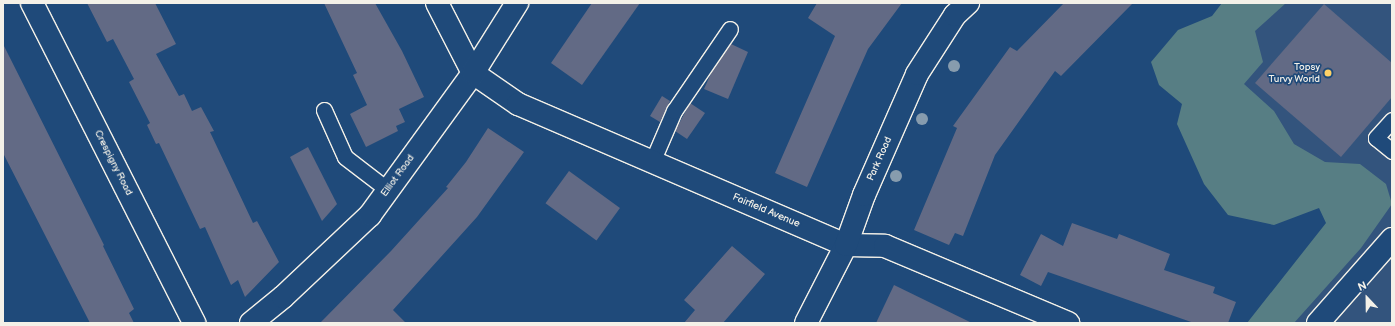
<!DOCTYPE html>
<html>
<head>
<meta charset="utf-8">
<style>
	body { margin:0 }
	#map { position:relative; width:1395px; height:326px; overflow:hidden; background:#1f4a7a; font-family:"Balsamiq Sans",sans-serif }
	div>[style] { position:absolute }
	.built>* { inset:0; background:#33547d }
	.green>* { inset:0; background:#577e84 }
	.building>* { inset:0; background:#626a85; transform-origin:0 0 }
	.roads { filter:drop-shadow(1px 0 #f4f1e8) drop-shadow(-1px 0 #f4f1e8) drop-shadow(0 1px #f4f1e8) drop-shadow(0 -1px #f4f1e8) }
	.service>* { height:15px; margin:-7.5px; padding:0 7.5px; transform-origin:7.5px; border-radius:7.5px; background:#1f4a7a }
	.minor>* { height:22px; margin:-11px; padding:0 11px; transform-origin:11px; border-radius:11px; background:#1f4a7a }
	.tertiary>* { height:22px; margin:-11px; padding:0 11px; transform-origin:11px; border-radius:11px; background:#1f4a7a }
	.trees>* { width:12px; height:12px; margin:-6px; border-radius:50%; background:#879cae }
	.dots>* { width:11px; height:11px; translate:-50% -50%; box-sizing:border-box; border:2px solid #1f4a7a; border-radius:50% }
	span { translate:-50% -50%; white-space:nowrap; text-align:center; line-height:1.15; -webkit-text-stroke:3.5px #1f4a7a; paint-order:stroke }
	.poi-label { font-size:10px; color:#f4f1e8 }
	.right { translate:-100% -50%; text-align:right }
	.street-label { font-size:10px; color:#f4f1e8 }
	.frame { position:absolute; inset:0; border:4px solid #f4f1e8; pointer-events:none }
	.north { position:absolute; left:1347px; top:278px; width:40px; height:40px; -webkit-text-stroke:3px #1f4a7a; paint-order:stroke; rotate:338deg; font-size:11px; font-weight:700; line-height:16px; text-align:center; color:#f4f1e8 }
	.north::after { content:''; display:block; margin:auto; width:14px; height:18px; background:#f4f1e8; clip-path:polygon(50% 0,100% 100%,50% 72%,0 100%) }
</style>
</head>
<body>
<div id="map">
	<div class="built">
		<div style="clip-path:polygon(1245px 3px,1392px 3px,1392px 323px,1291px 323px,1368px 230px,1205px 66px)"></div>
	</div>
	<div class="green">
		<div style="clip-path:polygon(1222px 3px,1286px 3px,1255px 31px,1263px 62px,1244px 84px,1274px 111px,1294px 144px,1325px 162px,1360px 164px,1386px 184px,1392px 204px,1361px 248px,1294px 323px,1247px 323px,1326px 223px,1319px 208px,1274px 225px,1228px 215px,1204px 184px,1177px 124px,1182px 104px,1159px 85px,1151px 62px,1178px 30px,1212px 16px)"></div>
	</div>
	<div class="building">
		<div style="clip-path:polygon(87px 3px,155px 3px,176px 44px,156px 54px,179px 96px,184px 94px,192px 111px,201px 107px,214px 131px,210px 132px,253px 223px,257px 221px,279px 262px,245px 297px,238px 280px,231px 285px,205px 227px,200px 229px,159px 143px,156px 144px,147px 125px,150px 123px,129px 82px,134px 79px,113px 39px,107px 42px)"></div>
		<div style="clip-path:polygon(324px 3px,375px 3px,402px 51px,424px 97px,399px 109px,405px 122px,396px 126px,398px 131px,366px 147px,350px 114px,367px 105px,353px 75px,357px 73px)"></div>
		<div style="clip-path:polygon(592px 3px,640px 3px,582px 85px,551px 63px)"></div>
		<div style="clip-path:polygon(817px 3px,902px 3px,868px 49px,807px 187px,775px 173px,835px 36px,808px 18px)"></div>
		<div style="clip-path:polygon(1064px 3px,1133px 3px,1061px 76px,1055px 71px,995px 155px,963px 236px,955px 233px,949px 245px,914px 230px,957px 128px,953px 126px,1010px 47px,1017px 51px)"></div>
		<div style="clip-path:polygon(1324px 4px,1392px 63px,1392px 97px,1341px 157px,1255px 83px)"></div>
		<div style="clip-path:polygon(3px 44px,104px 245px,103px 246px,134px 309px,129px 313px,134px 323px,90px 323px,3px 153px)"></div>
		<div style="clip-path:polygon(731px 44px,748px 52px,728px 99px,704px 89px,712px 71px)"></div>
		<div style="clip-path:polygon(662px 96px,670px 101px,660px 122px,650px 116px)"></div>
		<div style="clip-path:polygon(690px 103px,705px 113px,687px 139px,675px 131px)"></div>
		<div style="clip-path:polygon(488px 128px,524px 152px,477px 217px,393px 310px,406px 323px,320px 323px,391px 251px,448px 188px,446px 187px,466px 162px)"></div>
		<div style="clip-path:polygon(308px 147px,337px 204px,322px 221px,290px 157px)"></div>
		<div style="left:569px;top:171px;width:63px;height:40px;rotate:36deg"></div>
		<div style="clip-path:polygon(1072px 223px,1117px 239px,1119px 234px,1170px 254px,1164px 270px,1215px 287px,1213px 293px,1236px 302px,1228px 323px,1194px 323px,1048px 272px,1041px 286px,1020px 275px,1041px 234px,1063px 246px)"></div>
		<div style="clip-path:polygon(732px 246px,765px 274px,723px 323px,684px 323px,695px 310px,684px 300px)"></div>
		<div style="clip-path:polygon(894px 285px,972px 323px,876px 323px)"></div>
	</div>
	<div class="roads">
		<div class="service">
			<div style="left:324px;top:110px;width:51px;rotate:65.9deg"></div>
			<div style="left:345px;top:157px;width:54px;rotate:37.5deg"></div>
			<div style="left:1392px;top:120px;width:24px;rotate:132deg"></div>
			<div style="left:1376px;top:138px;width:21px;rotate:39deg"></div>
			<div style="left:652px;top:162px;width:56px;rotate:-66.7deg"></div>
			<div style="left:674px;top:111px;width:99px;rotate:-55.7deg"></div>
		</div>
		<div class="minor">
			<div style="left:32px;top:3px;width:359px;rotate:63.1deg"></div>
			<div style="left:437px;top:3px;width:79px;rotate:62.8deg"></div>
			<div style="left:473px;top:73px;width:55px;rotate:34.6deg"></div>
			<div style="left:518px;top:104px;width:357px;rotate:23.3deg"></div>
			<div style="left:846px;top:245px;width:39px;rotate:1deg"></div>
			<div style="left:885px;top:246px;width:199px;rotate:22.8deg"></div>
			<div style="left:251px;top:323px;width:41px;rotate:-39.1deg"></div>
			<div style="left:283px;top:297px;width:120px;rotate:-43.3deg"></div>
			<div style="left:370px;top:215px;width:175px;rotate:-54deg"></div>
			<div style="left:473px;top:73px;width:83px;rotate:-57.8deg"></div>
			<div style="left:1318px;top:323px;width:112px;rotate:-48.6deg"></div>
		</div>
		<div class="tertiary">
			<div style="left:806px;top:323px;width:88px;rotate:-62.9deg"></div>
			<div style="left:846px;top:245px;width:53px;rotate:-70.2deg"></div>
			<div style="left:864px;top:195px;width:132px;rotate:-66.3deg"></div>
			<div style="left:917px;top:74px;width:70px;rotate:-57.2deg"></div>
			<div style="left:955px;top:15px;width:18px;rotate:-43deg"></div>
		</div>
	</div>
	<div class="trees">
		<div style="left:954px;top:66px"></div>
		<div style="left:922px;top:119px"></div>
		<div style="left:896px;top:176px"></div>
	</div>
	<div class="dots">
		<div style="left:1328px;top:73px;background:#ffd166"></div>
	</div>
	<div class="poi-label">
		<span class="right" style="left:1320px;top:73px">Topsy<br>Turvy World</span>
	</div>
	<div class="street-label">
		<span style="left:880px;top:159px;rotate:-66deg">Park Road</span>
		<span style="left:113px;top:163px;rotate:63deg">Crespigny Road</span>
		<span style="left:398px;top:176px;rotate:-54deg">Elliot Road</span>
		<span style="left:766px;top:211px;rotate:23deg">Fairfield Avenue</span>
	</div>
	<div class="frame"></div>
	<div class="north">N</div>
</div>
</body>
</html>
